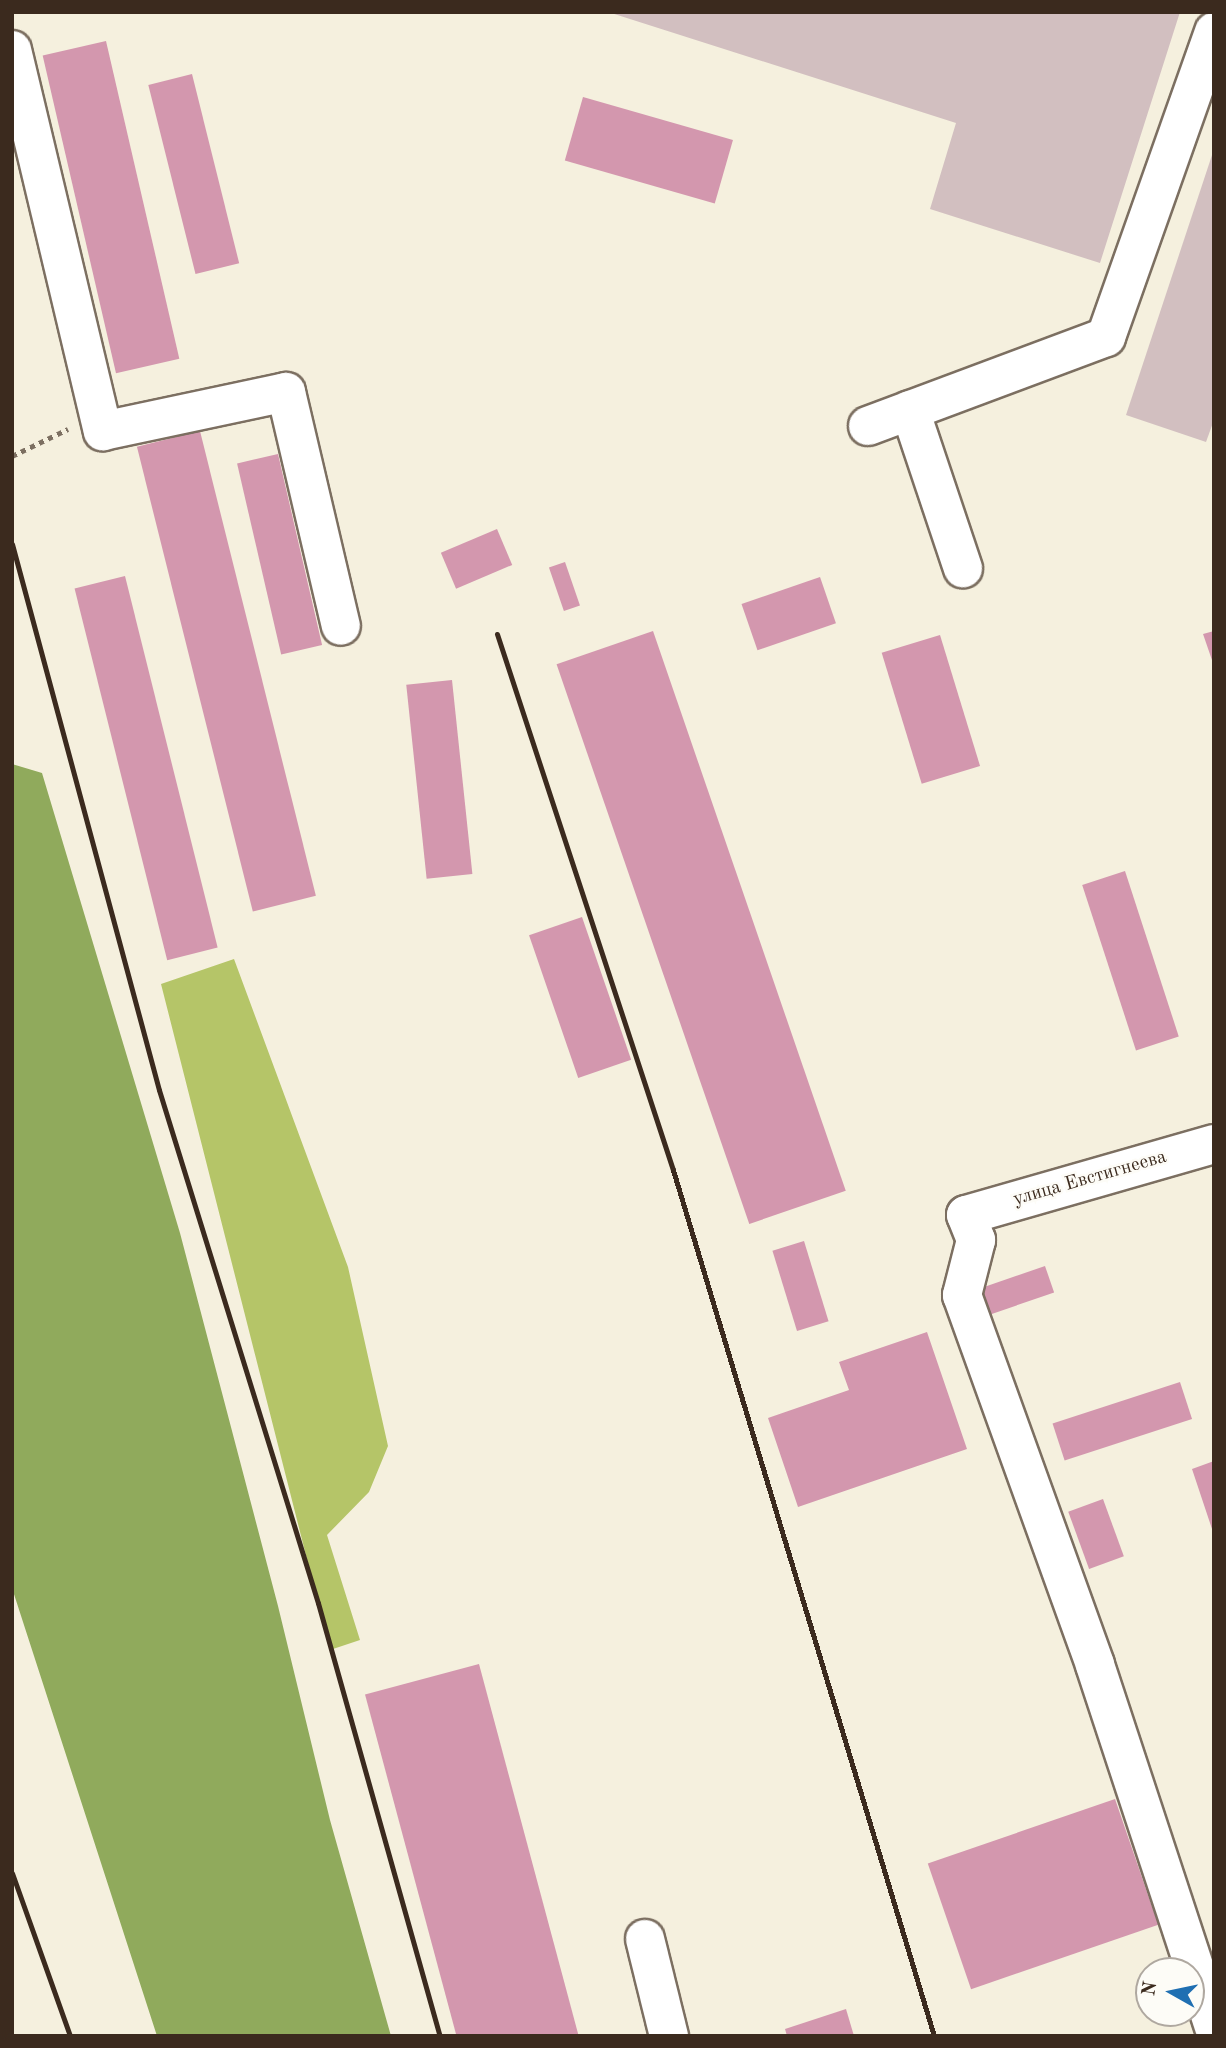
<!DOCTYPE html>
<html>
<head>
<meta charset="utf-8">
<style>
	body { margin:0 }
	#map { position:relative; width:1226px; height:2048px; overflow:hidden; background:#f5f0de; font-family:"Old Standard TT",serif }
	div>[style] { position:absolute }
	.industrial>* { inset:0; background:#d2bfc0 }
	.green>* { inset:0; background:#b5c568 }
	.forest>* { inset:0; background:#90aa5c }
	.building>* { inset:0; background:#d397ae; transform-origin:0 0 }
	.path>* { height:4.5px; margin-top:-2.25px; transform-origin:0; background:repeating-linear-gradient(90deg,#7c6f61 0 5px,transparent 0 10px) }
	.roads { filter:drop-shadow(2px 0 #7c6f61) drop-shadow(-2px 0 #7c6f61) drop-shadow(0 2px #7c6f61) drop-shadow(0 -2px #7c6f61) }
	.minor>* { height:38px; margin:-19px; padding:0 19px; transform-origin:19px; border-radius:19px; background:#fff }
	.rail>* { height:5px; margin:-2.5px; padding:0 2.5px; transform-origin:2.5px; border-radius:2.5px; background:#3b2a1e }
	span { translate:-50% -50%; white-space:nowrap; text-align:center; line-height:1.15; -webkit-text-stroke:5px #fdfcf7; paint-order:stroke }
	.street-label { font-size:19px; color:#3b2a1e }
	.frame { position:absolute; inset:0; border:14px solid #3b2a1e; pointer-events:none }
	.north { position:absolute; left:1135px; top:1957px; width:70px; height:70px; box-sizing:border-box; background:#fdfcf7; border:2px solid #afa8a0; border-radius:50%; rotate:279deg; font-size:19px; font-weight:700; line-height:28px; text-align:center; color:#3b2a1e }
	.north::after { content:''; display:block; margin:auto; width:24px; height:32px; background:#1f6fb2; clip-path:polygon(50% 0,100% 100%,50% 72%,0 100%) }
</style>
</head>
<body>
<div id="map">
	<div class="industrial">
		<div style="clip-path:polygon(608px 12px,1180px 12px,1100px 263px,930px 209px,956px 123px)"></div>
		<div style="clip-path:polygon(1214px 149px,1214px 420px,1206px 442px,1126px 415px)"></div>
	</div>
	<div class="green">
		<div style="clip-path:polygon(234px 959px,348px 1267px,388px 1446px,369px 1492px,327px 1535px,360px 1640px,330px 1650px,161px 984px)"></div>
	</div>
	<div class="forest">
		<div style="clip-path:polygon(12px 764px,42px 773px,180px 1233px,278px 1606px,330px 1820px,391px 2036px,157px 2036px,12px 1588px)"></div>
	</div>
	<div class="building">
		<div style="left:106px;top:41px;width:326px;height:65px;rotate:77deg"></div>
		<div style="left:192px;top:74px;width:195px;height:45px;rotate:76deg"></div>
		<div style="left:583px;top:97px;width:156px;height:66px;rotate:16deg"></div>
		<div style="left:200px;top:431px;width:479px;height:65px;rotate:76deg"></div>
		<div style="left:278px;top:454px;width:196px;height:42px;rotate:77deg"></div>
		<div style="left:497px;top:529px;width:39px;height:61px;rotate:67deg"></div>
		<div style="left:565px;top:562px;width:46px;height:17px;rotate:71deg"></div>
		<div style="left:125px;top:576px;width:383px;height:52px;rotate:76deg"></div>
		<div style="left:820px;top:577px;width:49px;height:83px;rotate:71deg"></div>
		<div style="left:653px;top:631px;width:592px;height:102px;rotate:71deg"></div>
		<div style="clip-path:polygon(1214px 631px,1214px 663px,1213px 663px,1203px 634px)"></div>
		<div style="left:940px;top:635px;width:137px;height:61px;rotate:73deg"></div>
		<div style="left:452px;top:680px;width:195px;height:46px;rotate:84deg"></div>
		<div style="left:1125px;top:871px;width:174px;height:45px;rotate:72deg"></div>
		<div style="left:582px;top:917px;width:151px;height:56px;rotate:71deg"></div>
		<div style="left:804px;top:1241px;width:84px;height:33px;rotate:73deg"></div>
		<div style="left:1045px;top:1266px;width:28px;height:69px;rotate:71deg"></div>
		<div style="clip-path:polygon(927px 1332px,967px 1449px,798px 1507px,768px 1418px,849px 1390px,839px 1362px)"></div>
		<div style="left:1180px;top:1382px;width:39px;height:134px;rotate:72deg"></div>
		<div style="clip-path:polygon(1214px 1461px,1214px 1532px,1213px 1532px,1192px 1469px)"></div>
		<div style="left:1103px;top:1499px;width:61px;height:37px;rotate:70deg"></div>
		<div style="left:479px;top:1664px;width:385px;height:118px;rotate:75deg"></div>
		<div style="left:1115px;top:1799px;width:133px;height:198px;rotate:71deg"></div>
		<div style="clip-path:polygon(846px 2009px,854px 2036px,787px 2036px,785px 2029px)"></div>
	</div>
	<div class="path">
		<div style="left:12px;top:456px;width:62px;rotate:-25.7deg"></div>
	</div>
	<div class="roads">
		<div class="minor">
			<div style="left:12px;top:50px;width:392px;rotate:76.6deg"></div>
			<div style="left:103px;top:431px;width:187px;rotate:-12deg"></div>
			<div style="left:286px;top:392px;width:240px;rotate:76.8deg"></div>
			<div style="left:910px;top:410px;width:167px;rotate:71.5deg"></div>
			<div style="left:868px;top:426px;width:254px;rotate:-20.5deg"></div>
			<div style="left:1106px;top:337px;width:324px;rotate:-70.5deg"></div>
			<div style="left:1214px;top:1144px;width:258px;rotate:164deg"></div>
			<div style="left:966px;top:1215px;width:27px;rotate:68deg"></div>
			<div style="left:976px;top:1240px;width:57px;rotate:104.3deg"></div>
			<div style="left:962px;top:1295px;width:393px;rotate:70.2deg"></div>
			<div style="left:1095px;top:1665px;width:381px;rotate:71.8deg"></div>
			<div style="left:645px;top:1939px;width:100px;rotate:76.1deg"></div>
		</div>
	</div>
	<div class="rail">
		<div style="left:12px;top:544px;width:565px;rotate:74.93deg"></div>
		<div style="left:159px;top:1090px;width:537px;rotate:72.78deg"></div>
		<div style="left:318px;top:1603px;width:450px;rotate:74.3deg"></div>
		<div style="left:497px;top:634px;width:564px;rotate:71.82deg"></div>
		<div style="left:673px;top:1170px;width:904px;rotate:73.23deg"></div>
		<div style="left:12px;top:1873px;width:173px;rotate:70.4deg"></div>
	</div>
	<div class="street-label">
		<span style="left:1090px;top:1179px;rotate:-16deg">улица Евстигнеева</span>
	</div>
	<div class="frame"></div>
	<div class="north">N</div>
</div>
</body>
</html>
